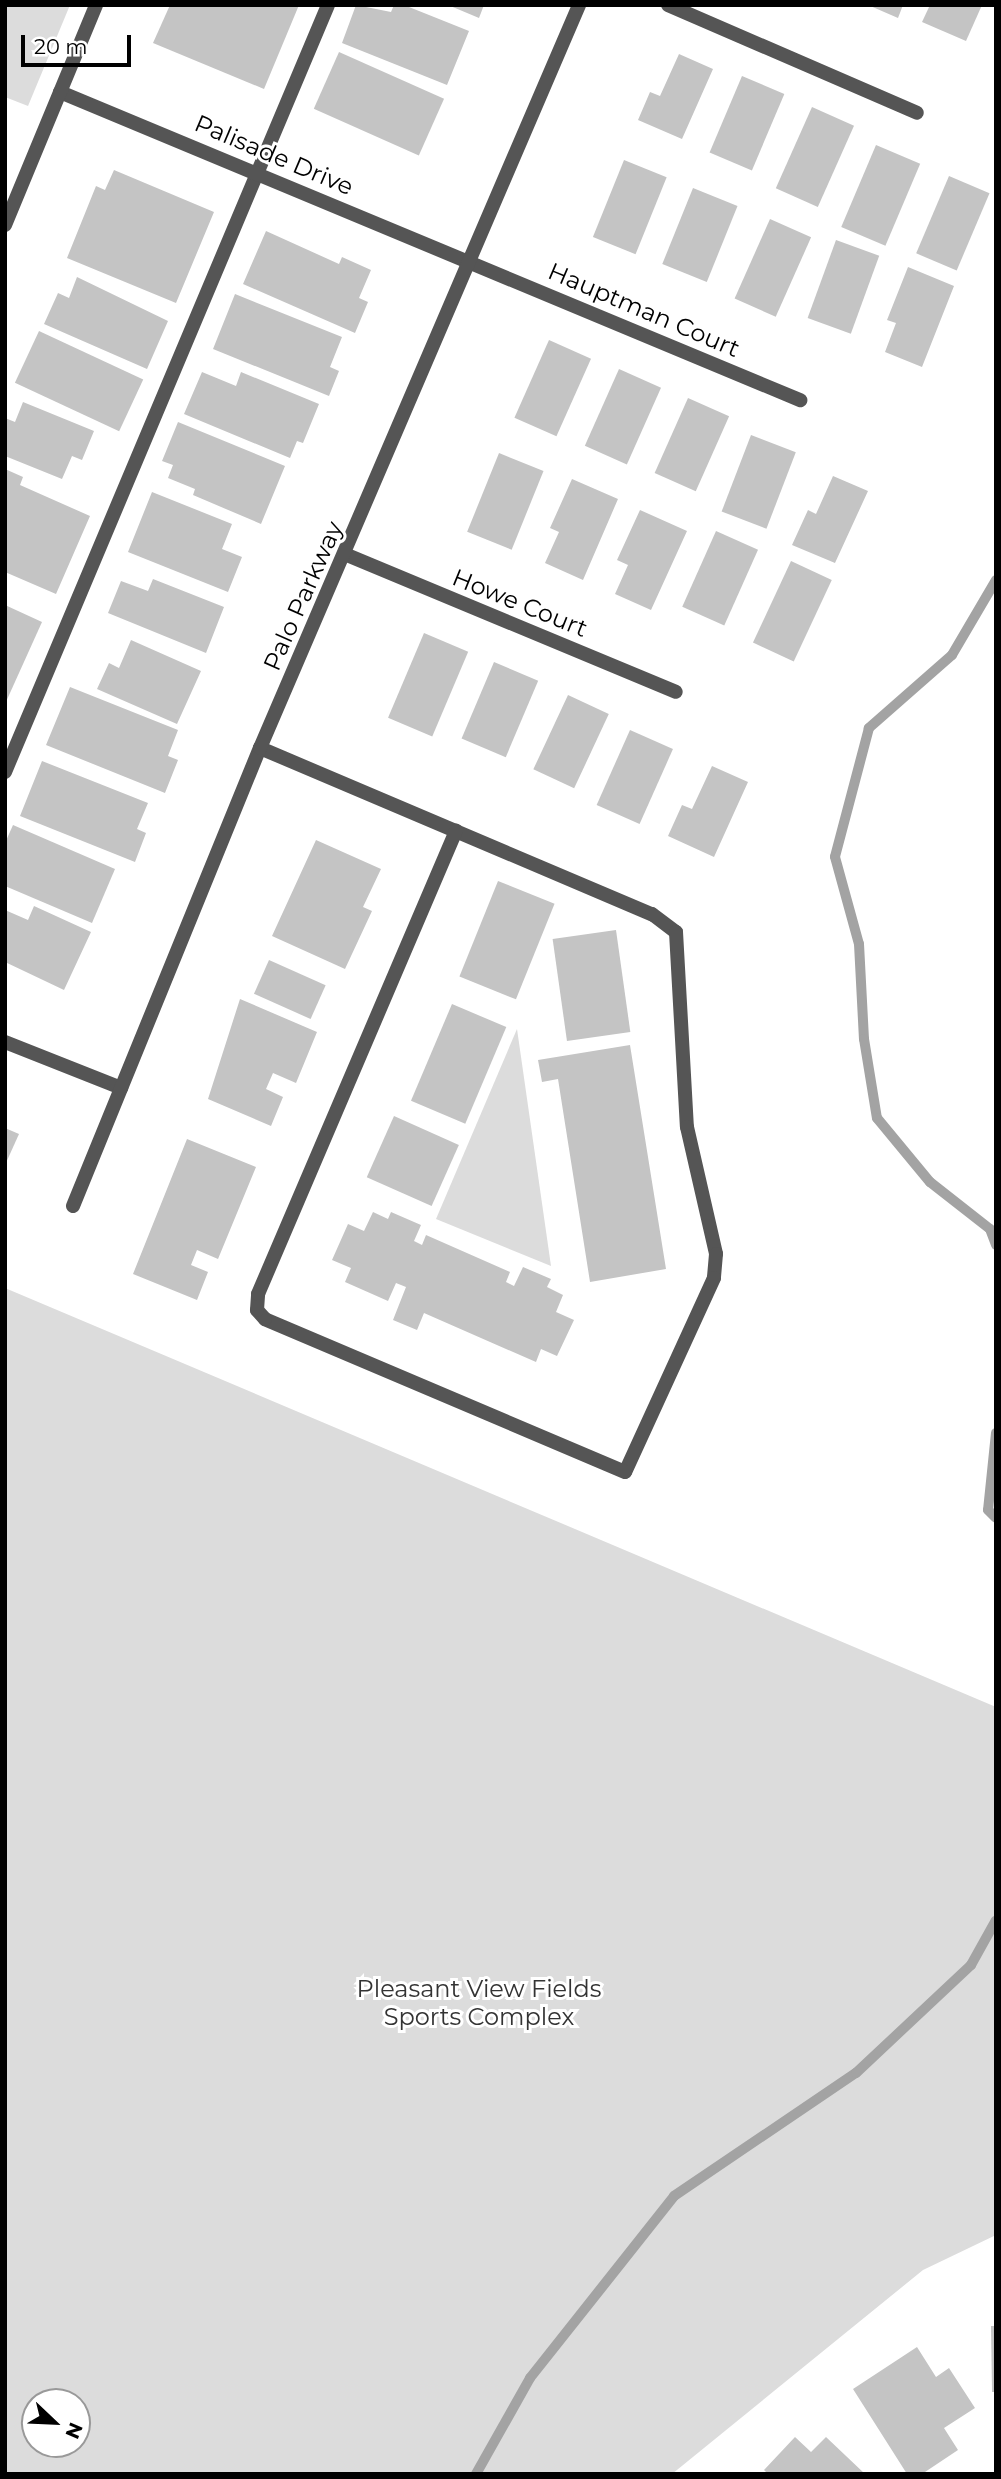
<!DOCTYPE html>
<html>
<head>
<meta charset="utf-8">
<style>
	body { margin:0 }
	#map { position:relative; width:1001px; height:2479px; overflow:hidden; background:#fff; font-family:Montserrat,sans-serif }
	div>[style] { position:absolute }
	.green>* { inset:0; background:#dcdcdc }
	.stream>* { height:10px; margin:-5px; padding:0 5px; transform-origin:5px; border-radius:5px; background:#a3a3a3 }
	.building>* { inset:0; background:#c4c4c4; transform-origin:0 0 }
	.service>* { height:14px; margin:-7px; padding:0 7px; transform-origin:7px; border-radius:7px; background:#555 }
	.minor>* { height:14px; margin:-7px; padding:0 7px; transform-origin:7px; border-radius:7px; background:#555 }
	span { translate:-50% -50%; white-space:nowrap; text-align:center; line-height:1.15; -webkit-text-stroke:6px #fff; paint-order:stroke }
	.street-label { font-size:24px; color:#000 }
	.park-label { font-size:24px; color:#333 }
	.frame { position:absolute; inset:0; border:7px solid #000; pointer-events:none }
	.north { position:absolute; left:21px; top:2388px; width:70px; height:70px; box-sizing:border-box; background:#fff; border:2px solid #999; border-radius:50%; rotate:113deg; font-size:19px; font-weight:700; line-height:28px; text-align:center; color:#000 }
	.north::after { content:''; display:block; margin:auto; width:24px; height:32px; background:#000; clip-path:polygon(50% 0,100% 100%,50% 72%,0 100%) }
	.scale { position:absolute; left:21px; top:35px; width:110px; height:32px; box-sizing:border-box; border:4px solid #000; border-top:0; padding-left:9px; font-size:21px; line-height:24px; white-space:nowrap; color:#000; -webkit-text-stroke:5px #fff; paint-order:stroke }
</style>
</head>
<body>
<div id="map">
	<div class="green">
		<div style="clip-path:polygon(5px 5px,70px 5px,28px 106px,5px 97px)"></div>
		<div style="clip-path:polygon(517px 1029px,551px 1266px,436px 1219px)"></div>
		<div style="clip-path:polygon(evenodd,5px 1288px,996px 1707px,996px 2235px,923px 2270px,672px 2474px,5px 2474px,5px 1288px,77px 2402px,77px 2444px,35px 2444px,35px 2402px,77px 2402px)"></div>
	</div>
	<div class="stream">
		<div style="left:996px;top:580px;width:87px;rotate:120.4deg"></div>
		<div style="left:952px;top:655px;width:111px;rotate:138.7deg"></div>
		<div style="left:869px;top:728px;width:133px;rotate:104.8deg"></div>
		<div style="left:835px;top:857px;width:90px;rotate:74.6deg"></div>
		<div style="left:859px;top:944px;width:95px;rotate:87deg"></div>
		<div style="left:864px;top:1039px;width:80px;rotate:80.7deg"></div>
		<div style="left:877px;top:1118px;width:83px;rotate:50.4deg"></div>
		<div style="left:930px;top:1182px;width:76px;rotate:38.1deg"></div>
		<div style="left:990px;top:1229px;width:17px;rotate:69deg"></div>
		<div style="left:996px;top:1433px;width:77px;rotate:95.9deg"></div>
		<div style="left:988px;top:1510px;width:11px;rotate:45deg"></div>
		<div style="left:476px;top:2474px;width:110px;rotate:-60.6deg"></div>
		<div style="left:530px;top:2378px;width:232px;rotate:-51.6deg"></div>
		<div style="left:674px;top:2196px;width:220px;rotate:-34.1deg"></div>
		<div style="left:856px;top:2073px;width:158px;rotate:-43.2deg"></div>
		<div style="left:971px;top:1965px;width:51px;rotate:-60.9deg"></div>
	</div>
	<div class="building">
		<div style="clip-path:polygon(170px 5px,299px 5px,264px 89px,153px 43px)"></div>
		<div style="clip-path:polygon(356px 5px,391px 12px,394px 5px,404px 5px,469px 31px,447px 85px,342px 43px)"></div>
		<div style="clip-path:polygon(448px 5px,484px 5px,479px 18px)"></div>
		<div style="clip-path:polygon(868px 5px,903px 5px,898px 18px)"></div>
		<div style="clip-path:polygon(930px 5px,982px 5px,966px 41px,922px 22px)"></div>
		<div style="left:339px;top:52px;width:115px;height:62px;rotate:24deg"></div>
		<div style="clip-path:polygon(679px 54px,713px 69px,682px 139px,638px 120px,650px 92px,660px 96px)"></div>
		<div style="left:742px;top:76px;width:46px;height:83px;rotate:23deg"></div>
		<div style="left:812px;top:107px;width:46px;height:89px;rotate:24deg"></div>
		<div style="left:876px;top:145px;width:48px;height:89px;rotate:23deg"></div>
		<div style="left:624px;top:160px;width:46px;height:83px;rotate:22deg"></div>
		<div style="clip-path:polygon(114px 170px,214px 212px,176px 303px,67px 258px,96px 186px,105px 190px)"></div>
		<div style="left:949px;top:176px;width:44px;height:84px;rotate:23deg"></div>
		<div style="left:693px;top:188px;width:48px;height:82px;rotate:22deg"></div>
		<div style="left:770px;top:219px;width:45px;height:87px;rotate:24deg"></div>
		<div style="clip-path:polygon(266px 231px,339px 264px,342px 257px,371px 270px,359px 298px,368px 302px,355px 333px,243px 284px)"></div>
		<div style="left:836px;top:240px;width:46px;height:83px;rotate:20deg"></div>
		<div style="clip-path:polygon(908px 267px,954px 286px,922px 367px,885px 352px,896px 323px,887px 320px)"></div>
		<div style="clip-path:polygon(77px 277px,168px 321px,147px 369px,44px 324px,58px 293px,69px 298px)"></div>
		<div style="clip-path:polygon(235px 294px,342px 337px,330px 367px,339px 371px,329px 396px,213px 349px)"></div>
		<div style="left:39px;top:331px;width:115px;height:57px;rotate:25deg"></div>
		<div style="left:549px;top:340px;width:46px;height:85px;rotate:24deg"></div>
		<div style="left:619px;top:369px;width:46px;height:84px;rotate:24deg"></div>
		<div style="clip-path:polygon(202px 372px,236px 386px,241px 372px,319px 404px,303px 443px,297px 441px,290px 458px,184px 414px)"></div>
		<div style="left:688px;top:398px;width:45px;height:82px;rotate:24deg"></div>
		<div style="clip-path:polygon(23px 402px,94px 431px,82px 460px,72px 456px,62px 479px,5px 456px,5px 418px,15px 422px)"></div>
		<div style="clip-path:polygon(178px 422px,285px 466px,261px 524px,193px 495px,195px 489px,168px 478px,173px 465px,162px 461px)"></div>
		<div style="left:751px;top:435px;width:48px;height:82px;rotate:21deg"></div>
		<div style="left:499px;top:453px;width:48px;height:85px;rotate:22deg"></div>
		<div style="clip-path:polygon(5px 469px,23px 477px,20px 485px,90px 516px,56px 594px,5px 572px)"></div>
		<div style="clip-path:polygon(833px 476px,868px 491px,835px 563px,792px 545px,808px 510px,816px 514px)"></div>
		<div style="clip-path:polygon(572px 479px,618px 499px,583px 580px,545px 563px,559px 532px,550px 528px)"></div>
		<div style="clip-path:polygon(152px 492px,232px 524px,222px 549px,242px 557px,228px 592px,128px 552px)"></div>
		<div style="clip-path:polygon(640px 510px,687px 531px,651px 610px,615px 594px,628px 565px,617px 560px)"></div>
		<div style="left:716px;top:531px;width:46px;height:83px;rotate:24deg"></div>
		<div style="left:791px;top:561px;width:45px;height:90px;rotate:25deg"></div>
		<div style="clip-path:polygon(153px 579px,224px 607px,206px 653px,108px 613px,121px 581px,148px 591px)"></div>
		<div style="clip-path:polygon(5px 605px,42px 622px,5px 704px)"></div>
		<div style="left:424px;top:633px;width:48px;height:92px;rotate:23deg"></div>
		<div style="clip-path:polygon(131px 640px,201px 671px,177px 724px,97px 689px,109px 663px,119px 668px)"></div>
		<div style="left:494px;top:662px;width:48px;height:83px;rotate:23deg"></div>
		<div style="clip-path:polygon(70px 687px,178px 730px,168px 756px,178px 760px,165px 793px,46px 745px)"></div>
		<div style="left:568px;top:695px;width:45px;height:82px;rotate:25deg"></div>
		<div style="left:630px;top:730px;width:47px;height:82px;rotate:24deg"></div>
		<div style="clip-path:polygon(42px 761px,148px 803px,137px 829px,146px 833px,135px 862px,20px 816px)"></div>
		<div style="clip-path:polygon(712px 766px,748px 782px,714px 857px,668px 836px,682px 805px,692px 809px)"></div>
		<div style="clip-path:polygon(13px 825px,115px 869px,92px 923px,5px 886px,5px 843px)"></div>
		<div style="clip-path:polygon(316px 840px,381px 869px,363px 907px,372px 911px,345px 969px,272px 936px)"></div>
		<div style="left:498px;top:881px;width:61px;height:103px;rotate:22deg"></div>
		<div style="clip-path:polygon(34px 906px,91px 932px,64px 990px,5px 962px,5px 910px,28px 920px)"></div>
		<div style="left:616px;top:930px;width:103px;height:64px;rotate:82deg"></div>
		<div style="left:269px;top:960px;width:62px;height:37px;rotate:24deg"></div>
		<div style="clip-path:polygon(240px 999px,317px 1032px,296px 1083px,273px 1073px,266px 1089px,283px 1097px,271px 1126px,208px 1099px)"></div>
		<div style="left:452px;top:1004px;width:59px;height:105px;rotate:23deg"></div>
		<div style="clip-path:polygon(630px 1045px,666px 1269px,590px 1282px,558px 1079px,542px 1082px,538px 1060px)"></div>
		<div style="left:394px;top:1116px;width:71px;height:67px;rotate:24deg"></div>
		<div style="clip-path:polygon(5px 1128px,19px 1134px,5px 1165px)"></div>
		<div style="clip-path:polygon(187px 1139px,256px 1167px,218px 1259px,197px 1250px,191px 1265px,208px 1272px,197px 1300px,133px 1274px)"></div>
		<div style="clip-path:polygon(373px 1212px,388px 1219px,391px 1212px,421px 1225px,414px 1241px,422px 1245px,426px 1235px,510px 1272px,506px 1282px,514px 1286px,523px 1267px,551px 1279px,547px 1287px,563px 1295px,556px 1312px,574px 1320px,557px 1356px,541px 1349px,536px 1362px,424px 1313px,417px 1330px,393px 1320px,406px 1287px,396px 1283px,388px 1301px,345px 1282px,351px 1268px,332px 1260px,348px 1224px,364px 1231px)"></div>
		<div style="clip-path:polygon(991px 2326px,996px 2326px,996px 2392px,992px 2392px)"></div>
		<div style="clip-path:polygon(917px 2347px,936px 2377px,949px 2368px,975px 2408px,944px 2428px,958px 2450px,922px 2474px,907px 2474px,853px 2389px)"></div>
		<div style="clip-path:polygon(795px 2437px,811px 2452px,826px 2437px,865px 2474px,768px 2474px,764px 2470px)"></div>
	</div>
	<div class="service">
		<div style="left:260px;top:748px;width:426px;rotate:23deg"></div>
		<div style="left:652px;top:914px;width:30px;rotate:37deg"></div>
		<div style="left:676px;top:932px;width:195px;rotate:86.8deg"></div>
		<div style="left:687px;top:1127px;width:130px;rotate:77.1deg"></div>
		<div style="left:716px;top:1254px;width:24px;rotate:95deg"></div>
		<div style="left:714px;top:1278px;width:213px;rotate:114.6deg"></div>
		<div style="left:625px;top:1472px;width:391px;rotate:-157deg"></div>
		<div style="left:265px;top:1319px;width:12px;rotate:-132deg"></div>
		<div style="left:257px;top:1310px;width:16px;rotate:-86deg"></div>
		<div style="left:258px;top:1294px;width:504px;rotate:-66.85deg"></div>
		<div style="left:5px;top:772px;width:832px;rotate:-67.16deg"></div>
	</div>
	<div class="minor">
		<div style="left:668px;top:5px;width:271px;rotate:23.4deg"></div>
		<div style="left:60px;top:92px;width:802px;rotate:22.6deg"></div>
		<div style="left:5px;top:225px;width:238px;rotate:-67.5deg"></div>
		<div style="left:347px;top:555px;width:356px;rotate:22.6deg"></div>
		<div style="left:5px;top:1042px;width:125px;rotate:21.6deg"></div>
		<div style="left:73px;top:1206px;width:495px;rotate:-67.8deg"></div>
		<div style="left:260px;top:748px;width:809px;rotate:-66.76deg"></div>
	</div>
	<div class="street-label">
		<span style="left:274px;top:155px;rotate:23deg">Palisade Drive</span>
		<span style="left:644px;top:310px;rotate:23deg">Hauptman Court</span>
		<span style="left:303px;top:596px;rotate:-66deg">Palo Parkway</span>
		<span style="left:520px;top:603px;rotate:22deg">Howe Court</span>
	</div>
	<div class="park-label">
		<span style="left:479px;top:2003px">Pleasant View Fields<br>Sports Complex</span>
	</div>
	<div class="frame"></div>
	<div class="north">N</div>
	<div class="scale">20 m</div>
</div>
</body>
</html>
